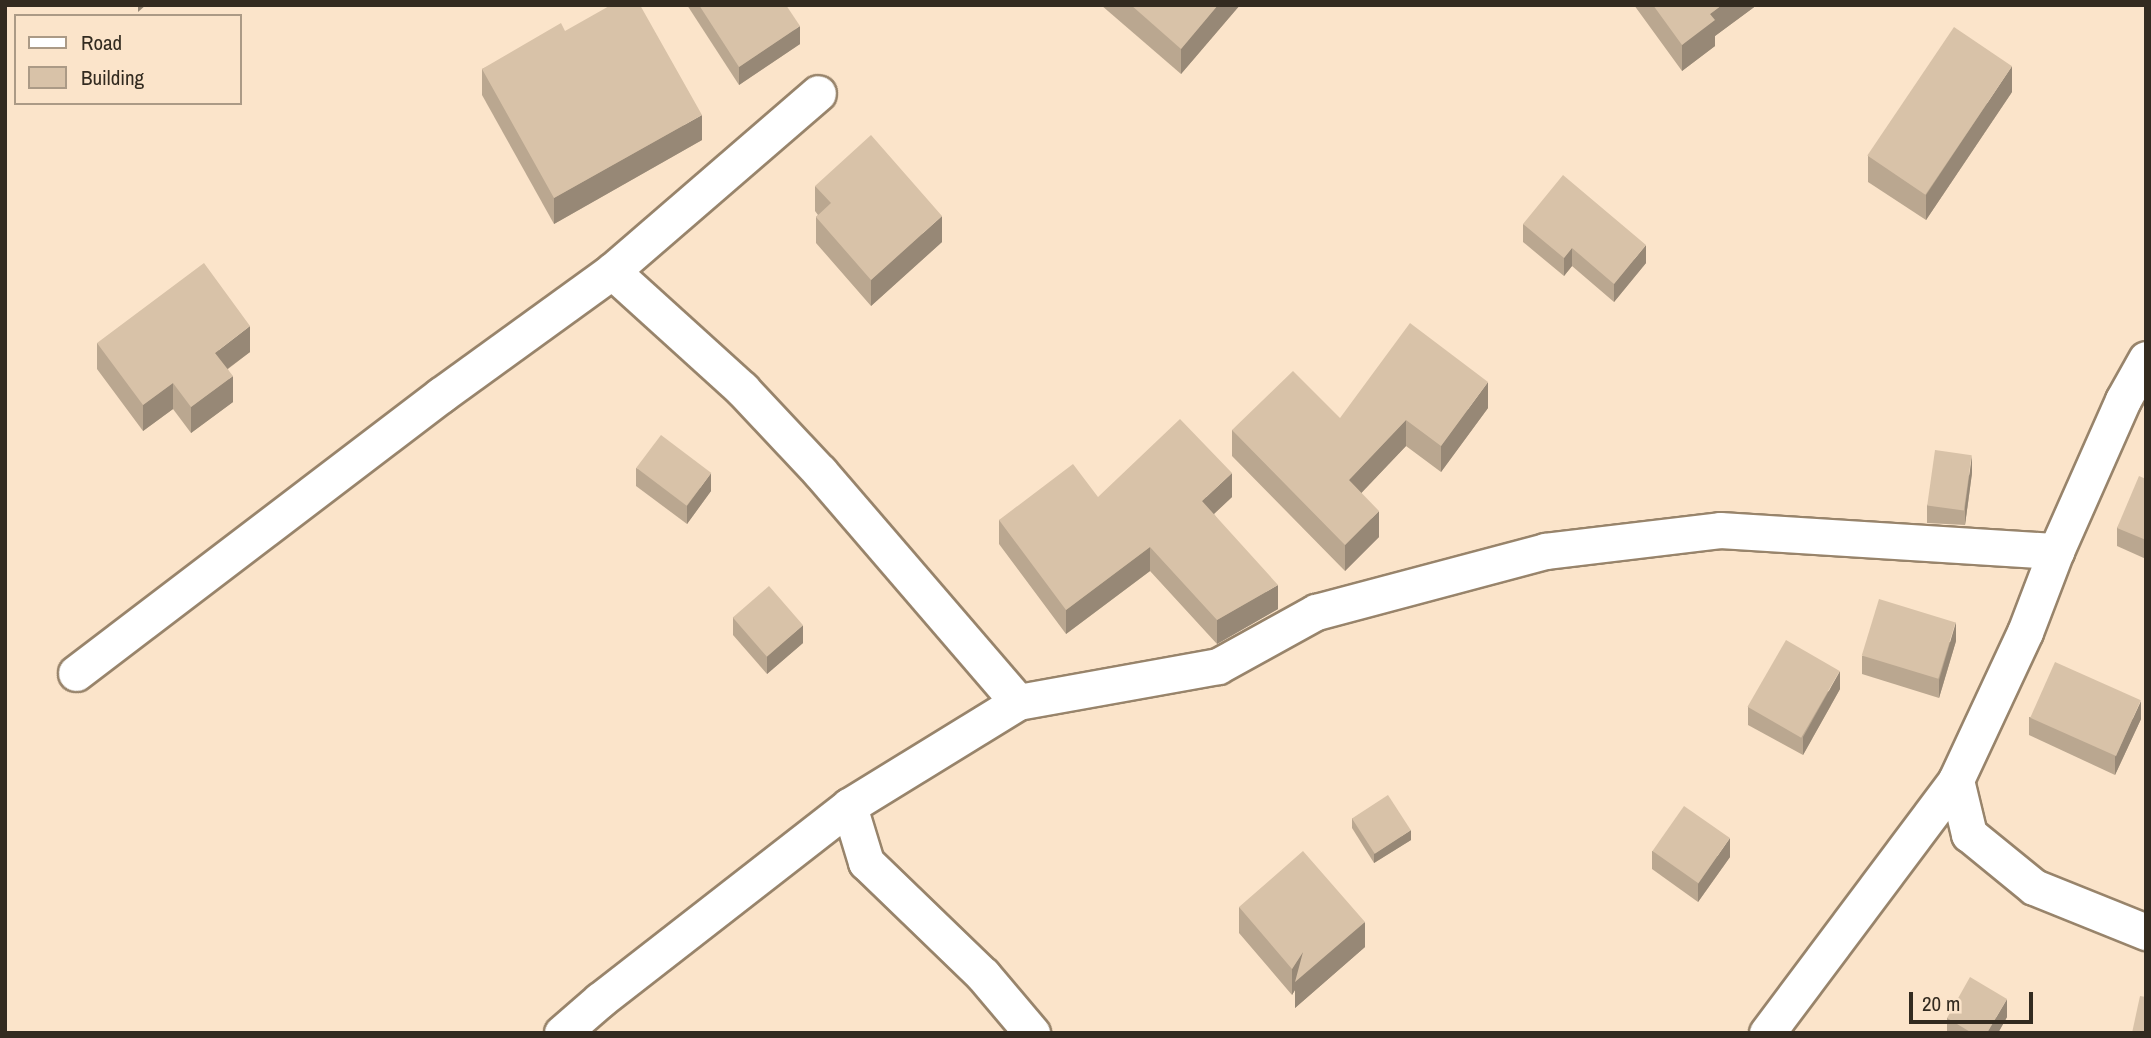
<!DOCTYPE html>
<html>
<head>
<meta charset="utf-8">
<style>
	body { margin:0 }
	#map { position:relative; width:2151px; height:1038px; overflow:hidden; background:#fbe4ca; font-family:"Archivo Narrow",sans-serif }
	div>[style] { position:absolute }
	.roads { filter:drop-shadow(2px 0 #98846b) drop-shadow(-2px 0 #98846b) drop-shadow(0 2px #98846b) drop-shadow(0 -2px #98846b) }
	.minor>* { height:35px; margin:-17.5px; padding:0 17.5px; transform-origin:17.5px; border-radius:17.5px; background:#fff }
	.wall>* { inset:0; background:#baa790 }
	.shaded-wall>* { inset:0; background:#978876 }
	.building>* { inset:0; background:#d8c2a8; transform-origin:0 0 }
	span { translate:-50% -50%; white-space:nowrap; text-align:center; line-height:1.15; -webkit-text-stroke:7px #fbe4ca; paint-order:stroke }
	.frame { position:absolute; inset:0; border:7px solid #332b20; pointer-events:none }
	.legend { position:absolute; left:14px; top:14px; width:228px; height:91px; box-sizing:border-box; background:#fbe4ca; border:2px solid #ab9a86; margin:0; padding:9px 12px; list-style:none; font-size:21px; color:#332b20 }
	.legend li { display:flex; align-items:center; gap:14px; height:35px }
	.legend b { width:35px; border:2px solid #ab9a86 }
	.scale { position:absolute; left:1909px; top:992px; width:124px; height:32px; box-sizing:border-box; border:4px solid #332b20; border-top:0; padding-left:9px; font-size:21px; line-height:24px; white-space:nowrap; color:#332b20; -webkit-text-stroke:5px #fbe4ca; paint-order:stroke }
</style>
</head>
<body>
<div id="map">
	<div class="roads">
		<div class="minor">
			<div style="left:612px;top:271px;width:176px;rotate:42.2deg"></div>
			<div style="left:742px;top:389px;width:114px;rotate:46.8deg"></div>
			<div style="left:820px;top:472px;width:303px;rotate:49.3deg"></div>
			<div style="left:2146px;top:359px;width:47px;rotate:119.3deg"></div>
			<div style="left:2123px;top:400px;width:165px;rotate:113.9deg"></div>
			<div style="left:2056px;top:551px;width:87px;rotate:110.9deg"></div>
			<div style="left:2025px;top:632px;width:163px;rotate:115deg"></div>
			<div style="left:1956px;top:780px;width:56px;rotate:76.5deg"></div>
			<div style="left:1969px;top:834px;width:84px;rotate:39.2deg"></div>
			<div style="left:2034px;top:887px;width:121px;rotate:21.9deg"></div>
			<div style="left:76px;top:673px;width:459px;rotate:-37.3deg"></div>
			<div style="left:441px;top:395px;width:211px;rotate:-35.9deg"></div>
			<div style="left:612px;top:271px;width:272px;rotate:-40.8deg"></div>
			<div style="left:849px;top:806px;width:59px;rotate:73.1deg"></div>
			<div style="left:866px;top:862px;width:163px;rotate:44deg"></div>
			<div style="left:983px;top:975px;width:76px;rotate:49.8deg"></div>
			<div style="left:562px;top:1033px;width:50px;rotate:-41deg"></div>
			<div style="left:600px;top:1000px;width:316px;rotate:-37.9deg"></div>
			<div style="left:849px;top:806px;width:198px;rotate:-31.6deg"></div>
			<div style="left:1018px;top:702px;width:203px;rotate:-10.2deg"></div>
			<div style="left:1218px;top:666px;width:112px;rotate:-28.9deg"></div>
			<div style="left:1316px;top:612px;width:237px;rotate:-14.9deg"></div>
			<div style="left:1545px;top:551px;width:176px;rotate:-6.8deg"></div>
			<div style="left:1720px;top:530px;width:337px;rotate:3.6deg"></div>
			<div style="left:1767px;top:1033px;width:316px;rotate:-53.2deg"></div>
		</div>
	</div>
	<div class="wall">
		<div style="clip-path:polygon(687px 5px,786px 5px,800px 44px,739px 85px)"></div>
		<div style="clip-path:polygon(1101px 5px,1240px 5px,1181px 74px)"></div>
		<div style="clip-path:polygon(1634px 5px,1757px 5px,1715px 36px,1715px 46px,1682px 71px)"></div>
		<div style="clip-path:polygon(565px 31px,702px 140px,554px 224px,482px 95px,482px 69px)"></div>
		<div style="clip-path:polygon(2012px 92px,1926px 220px,1868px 182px,1868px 156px)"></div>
		<div style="clip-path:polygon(815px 186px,942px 242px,871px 306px,816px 243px,816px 217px,818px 215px,815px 211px)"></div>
		<div style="clip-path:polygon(1523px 224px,1646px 263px,1614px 302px,1572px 266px,1564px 276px,1523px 242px)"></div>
		<div style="clip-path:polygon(97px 343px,250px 352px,228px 369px,233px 402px,191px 433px,173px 409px,143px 431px,97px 369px)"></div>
		<div style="clip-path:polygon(1488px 408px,1441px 472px,1406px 446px,1361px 493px,1379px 537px,1345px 571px,1232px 456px,1232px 430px,1340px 418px)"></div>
		<div style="clip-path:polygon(636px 468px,711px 491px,687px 524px,636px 486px)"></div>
		<div style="clip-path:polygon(1972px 473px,1965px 525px,1927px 523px,1927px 505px)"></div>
		<div style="clip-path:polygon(2146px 479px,2146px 559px,2117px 546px,2117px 528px)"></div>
		<div style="clip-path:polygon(1098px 497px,1232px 497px,1214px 514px,1278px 609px,1217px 644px,1150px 571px,1066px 634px,999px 544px,999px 520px)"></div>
		<div style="clip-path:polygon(733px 617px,803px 643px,767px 674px,733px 635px)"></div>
		<div style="clip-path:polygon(1956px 641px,1939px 698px,1862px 674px,1862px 656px)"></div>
		<div style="clip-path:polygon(1840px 689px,1803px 755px,1748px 725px,1748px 707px)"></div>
		<div style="clip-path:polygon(2029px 717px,2141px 719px,2115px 775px,2029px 735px)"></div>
		<div style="clip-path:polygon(1352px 818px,1411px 840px,1374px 863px,1352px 828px)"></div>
		<div style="clip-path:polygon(1652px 851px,1730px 857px,1698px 902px,1652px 869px)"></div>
		<div style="clip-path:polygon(1239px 907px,1365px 947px,1295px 1008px,1295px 990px,1292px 995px,1239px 933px)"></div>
		<div style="clip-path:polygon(2007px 1017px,1998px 1033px,1947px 1033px,1947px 1018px)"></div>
	</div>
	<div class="shaded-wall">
		<div style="clip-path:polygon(138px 5px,146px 5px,138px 12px)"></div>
		<div style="clip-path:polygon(1218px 5px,1240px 5px,1181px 74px,1181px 49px)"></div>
		<div style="clip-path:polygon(1722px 5px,1757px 5px,1715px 36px,1715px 46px,1682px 71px,1682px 45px,1710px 14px)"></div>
		<div style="clip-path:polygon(800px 26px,800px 44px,739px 85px,739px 67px)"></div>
		<div style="clip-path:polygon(2012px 66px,2012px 92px,1926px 220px,1926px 195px)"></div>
		<div style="clip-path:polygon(702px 115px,702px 140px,554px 224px,554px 198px)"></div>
		<div style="clip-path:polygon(942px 216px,942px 242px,871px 306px,871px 280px)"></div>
		<div style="clip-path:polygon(1646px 245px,1646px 263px,1614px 302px,1614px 284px)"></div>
		<div style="clip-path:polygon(1572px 248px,1572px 266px,1564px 276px,1564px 258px)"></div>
		<div style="clip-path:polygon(250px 326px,250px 352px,215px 378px,215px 353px)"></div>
		<div style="clip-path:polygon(233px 376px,233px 402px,191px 433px,191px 407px)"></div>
		<div style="clip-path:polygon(1488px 382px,1488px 408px,1441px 472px,1441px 446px)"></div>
		<div style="clip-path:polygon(173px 383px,173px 409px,143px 431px,143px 405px)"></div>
		<div style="clip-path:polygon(1406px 420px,1406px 446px,1349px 506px,1349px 480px)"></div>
		<div style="clip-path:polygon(1972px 455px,1972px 473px,1965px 525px,1965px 507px)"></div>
		<div style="clip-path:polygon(711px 473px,711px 491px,687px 524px,687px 506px)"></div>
		<div style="clip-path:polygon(1232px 473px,1232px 497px,1202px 525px,1202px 501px)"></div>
		<div style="clip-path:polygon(1379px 511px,1379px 537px,1345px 571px,1345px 545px)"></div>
		<div style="clip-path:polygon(1150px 547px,1150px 571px,1066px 634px,1066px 610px)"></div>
		<div style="clip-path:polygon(1278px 585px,1278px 609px,1217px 644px,1217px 620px)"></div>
		<div style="clip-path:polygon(1956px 622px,1956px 641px,1939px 698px,1939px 680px)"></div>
		<div style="clip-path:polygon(803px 625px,803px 643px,767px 674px,767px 656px)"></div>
		<div style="clip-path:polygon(1840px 671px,1840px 689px,1803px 755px,1803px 737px)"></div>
		<div style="clip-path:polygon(2141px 701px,2141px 719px,2115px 775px,2115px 757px)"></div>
		<div style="clip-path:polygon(1411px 830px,1411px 840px,1374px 863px,1374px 854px)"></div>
		<div style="clip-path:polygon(1730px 838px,1730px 857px,1698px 902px,1698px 884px)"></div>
		<div style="clip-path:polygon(1365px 922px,1365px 947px,1295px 1008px,1295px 990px,1292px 995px,1292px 969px,1303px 952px)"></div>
		<div style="clip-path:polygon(2007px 999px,2007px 1017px,1998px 1033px,1987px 1033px)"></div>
	</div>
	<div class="building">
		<div style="clip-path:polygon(611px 5px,640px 5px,702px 115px,554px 198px,482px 69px,561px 23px,565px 31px)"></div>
		<div style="clip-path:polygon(699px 5px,786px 5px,800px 26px,739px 67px)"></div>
		<div style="clip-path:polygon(1131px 5px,1218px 5px,1181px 49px)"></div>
		<div style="clip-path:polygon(1653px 5px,1722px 5px,1710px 14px,1715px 20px,1682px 45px)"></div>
		<div style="left:1954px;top:27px;width:70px;height:155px;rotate:34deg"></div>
		<div style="clip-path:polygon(871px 135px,942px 216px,871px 280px,816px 217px,831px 203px,815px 186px)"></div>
		<div style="clip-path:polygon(1563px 175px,1646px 245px,1614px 284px,1572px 248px,1564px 258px,1523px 224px)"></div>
		<div style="clip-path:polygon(204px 263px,250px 326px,215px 353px,233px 376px,191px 407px,173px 383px,143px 405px,97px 343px)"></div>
		<div style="clip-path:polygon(1410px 323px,1488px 382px,1441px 446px,1406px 420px,1349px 480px,1379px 511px,1345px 545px,1232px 430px,1293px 371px,1340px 418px)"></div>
		<div style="clip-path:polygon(1180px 419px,1232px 473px,1202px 501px,1278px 585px,1217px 620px,1150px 547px,1066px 610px,999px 520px,1073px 464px,1098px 497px)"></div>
		<div style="left:661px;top:435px;width:63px;height:41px;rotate:37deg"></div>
		<div style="left:1935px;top:450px;width:37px;height:56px;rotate:8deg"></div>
		<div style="clip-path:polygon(2139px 476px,2146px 479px,2146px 540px,2117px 528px)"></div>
		<div style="left:769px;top:586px;width:52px;height:48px;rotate:49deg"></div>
		<div style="left:1879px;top:599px;width:80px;height:59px;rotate:17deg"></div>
		<div style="left:1786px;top:640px;width:62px;height:77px;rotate:30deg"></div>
		<div style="left:2055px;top:662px;width:94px;height:61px;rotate:24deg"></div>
		<div style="left:1388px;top:795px;width:42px;height:43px;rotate:57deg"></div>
		<div style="left:1684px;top:806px;width:56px;height:55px;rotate:35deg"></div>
		<div style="clip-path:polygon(1303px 851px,1365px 922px,1295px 982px,1303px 952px,1292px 969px,1239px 907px)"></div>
		<div style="clip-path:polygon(1970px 977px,2007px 999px,1987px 1033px,1972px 1033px,1947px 1018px)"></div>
		<div style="clip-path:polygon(2140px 996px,2146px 997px,2146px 1033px,2132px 1033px)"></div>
	</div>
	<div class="frame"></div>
	<ul class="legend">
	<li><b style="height:9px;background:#fff"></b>Road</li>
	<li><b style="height:19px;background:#d8c2a8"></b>Building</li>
	</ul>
	<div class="scale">20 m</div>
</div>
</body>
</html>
